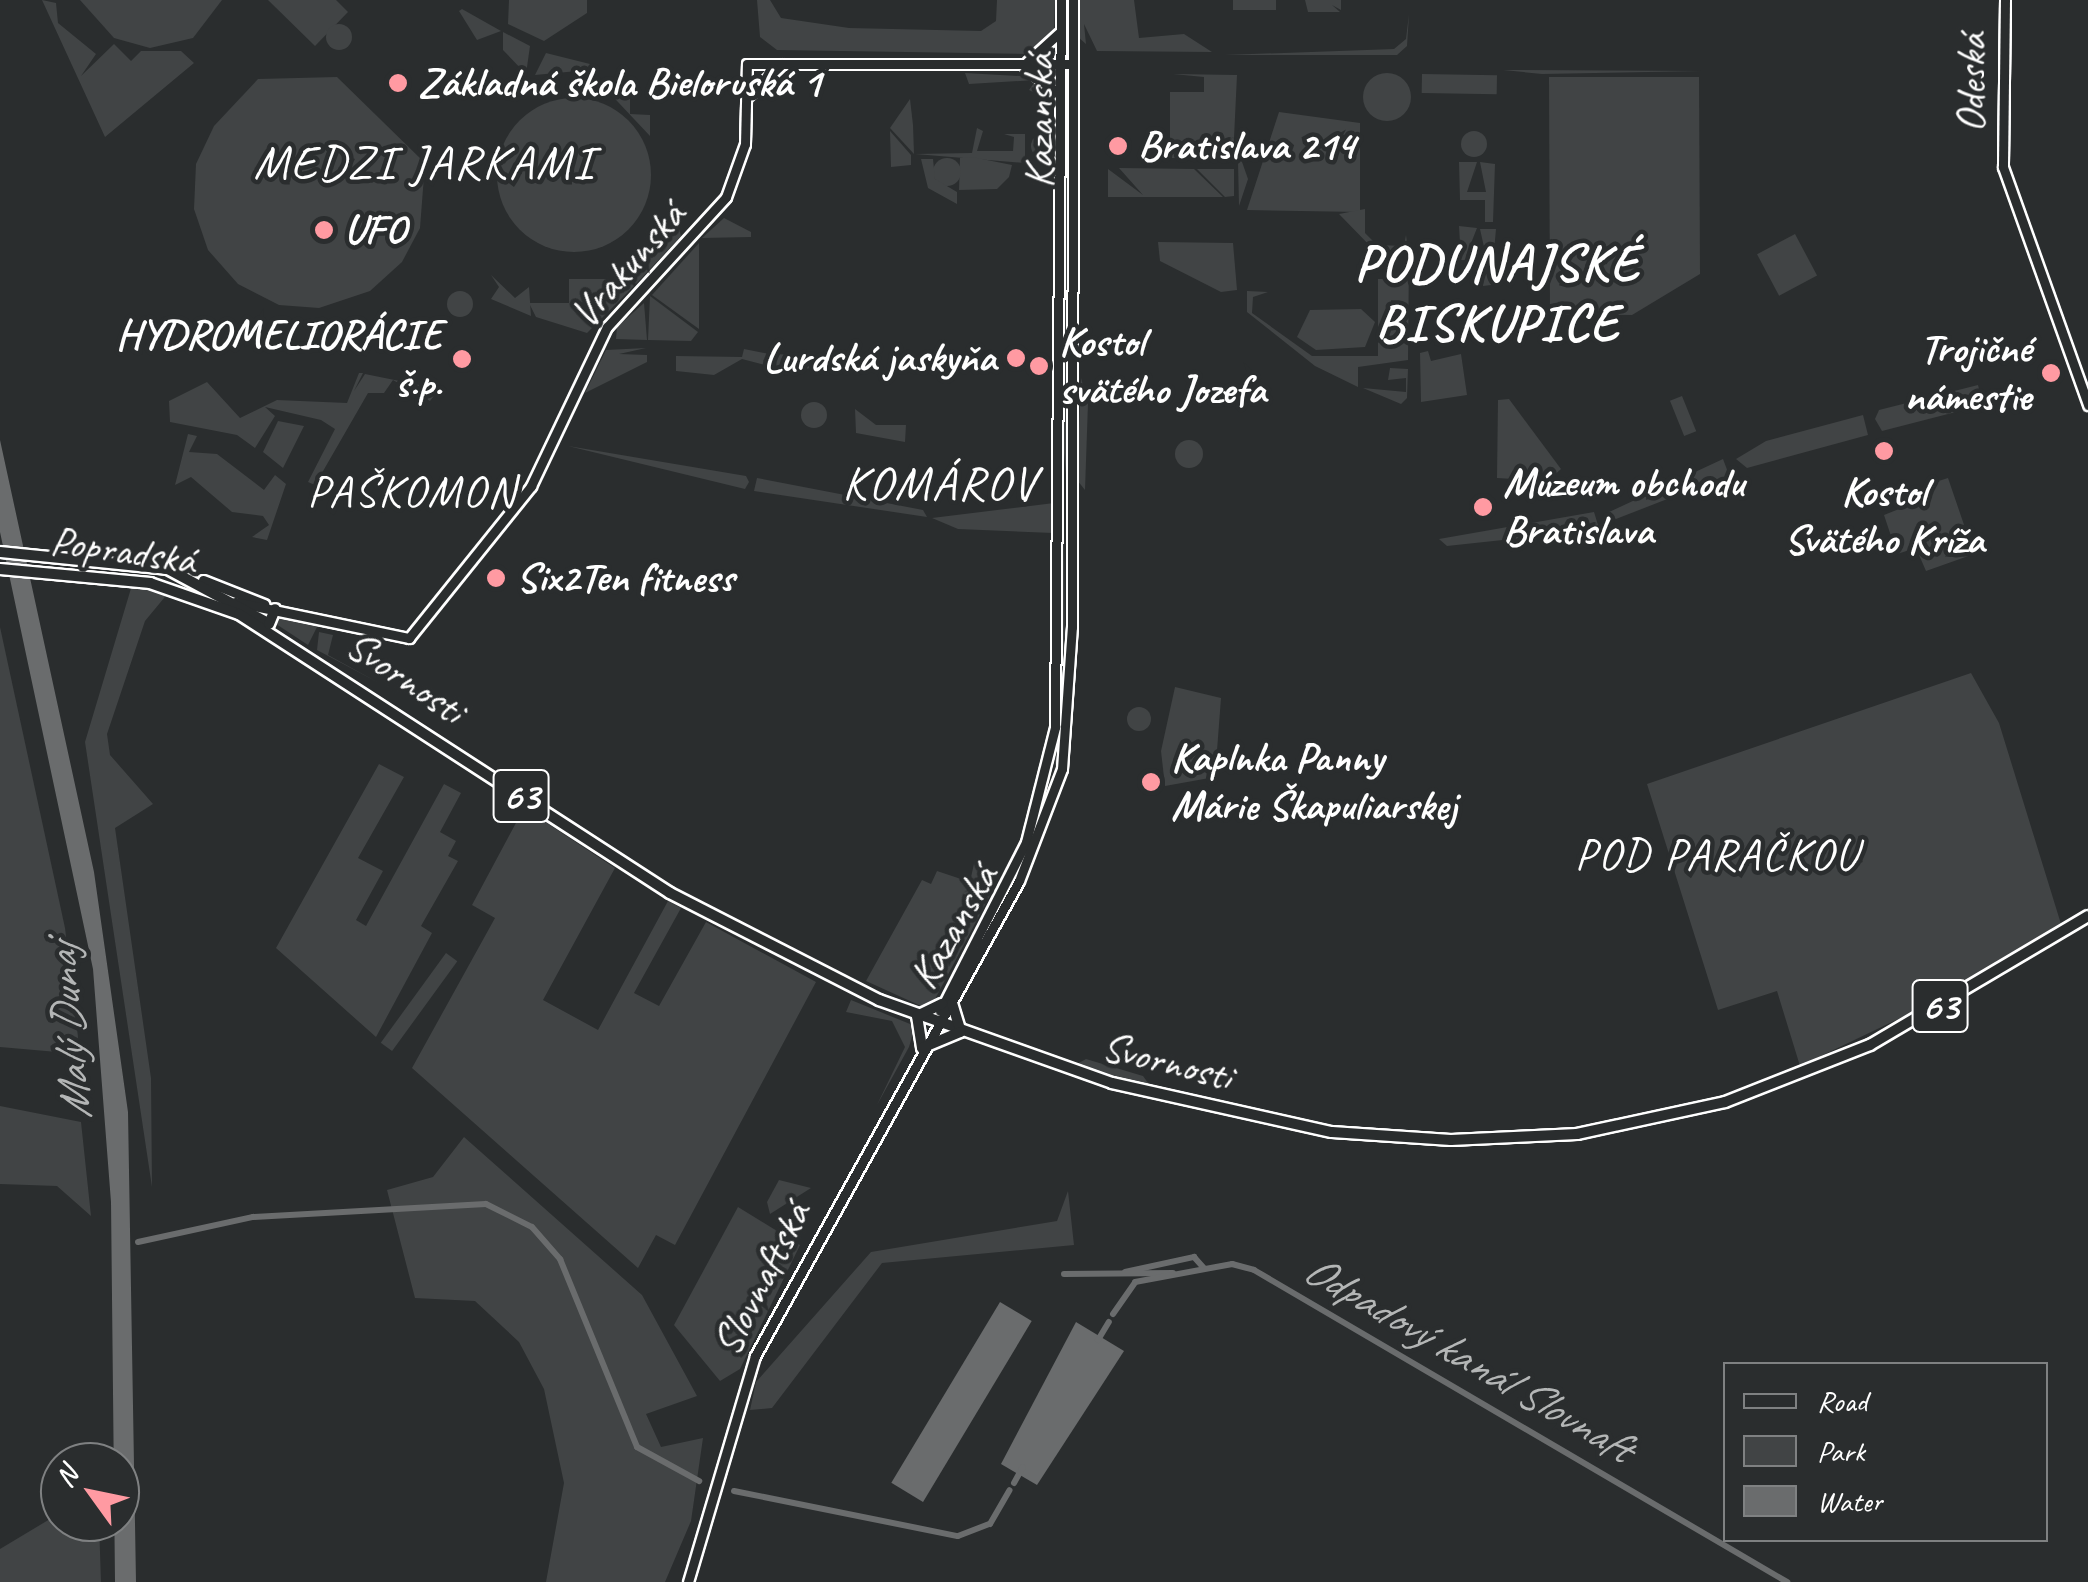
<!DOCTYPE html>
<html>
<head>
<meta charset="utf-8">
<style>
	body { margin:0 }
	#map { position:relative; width:2088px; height:1582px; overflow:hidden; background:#2a2d2e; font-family:Caveat,sans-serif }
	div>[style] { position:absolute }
	.green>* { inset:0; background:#414445; transform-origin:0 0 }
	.round { border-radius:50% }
	.water>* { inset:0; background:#6a6c6d; transform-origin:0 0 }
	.canal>* { height:6px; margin:-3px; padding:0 3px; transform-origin:3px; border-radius:3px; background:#6a6c6d }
	.roads { filter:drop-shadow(2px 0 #fff) drop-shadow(-2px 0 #fff) drop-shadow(0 2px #fff) drop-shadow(0 -2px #fff) }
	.secondary>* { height:9px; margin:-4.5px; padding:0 4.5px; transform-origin:4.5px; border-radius:4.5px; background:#2a2d2e }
	.primary>* { height:10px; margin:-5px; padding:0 5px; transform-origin:5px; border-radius:5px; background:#2a2d2e }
	.dots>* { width:28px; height:28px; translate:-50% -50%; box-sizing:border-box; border:5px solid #2a2d2e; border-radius:50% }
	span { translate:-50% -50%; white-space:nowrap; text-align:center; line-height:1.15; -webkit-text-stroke:9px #2a2d2e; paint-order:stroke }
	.shield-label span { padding:2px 8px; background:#2a2d2e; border:2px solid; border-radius:8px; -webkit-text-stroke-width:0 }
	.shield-label { font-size:40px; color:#fff; font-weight:700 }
	.poi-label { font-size:42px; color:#fff; font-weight:700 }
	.left { translate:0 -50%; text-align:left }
	.right { translate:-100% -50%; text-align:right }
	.street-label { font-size:42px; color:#fff }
	.neighbourhood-label { font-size:45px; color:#fff; letter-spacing:2.5px }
	.water-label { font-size:45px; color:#b4b6b6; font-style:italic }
	.quarter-label { font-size:48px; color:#fff; letter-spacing:2.5px }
	.district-label { font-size:52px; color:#fff; font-weight:700; letter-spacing:2.5px }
	.legend { position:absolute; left:1723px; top:1362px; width:325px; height:180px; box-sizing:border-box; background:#2a2d2e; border:2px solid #7f8182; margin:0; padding:12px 18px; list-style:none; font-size:30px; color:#fff }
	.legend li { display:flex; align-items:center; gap:20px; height:50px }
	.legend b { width:50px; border:2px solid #7f8182 }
	.north { position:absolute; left:40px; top:1442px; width:100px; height:100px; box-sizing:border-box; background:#2a2d2e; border:2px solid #7f8182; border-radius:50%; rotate:303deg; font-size:28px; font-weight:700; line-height:40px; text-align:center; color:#fff }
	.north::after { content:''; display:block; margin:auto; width:35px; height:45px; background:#ff9aa2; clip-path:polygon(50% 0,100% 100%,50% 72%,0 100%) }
</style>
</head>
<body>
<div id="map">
	<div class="green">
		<div style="clip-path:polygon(42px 0,56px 3px,58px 23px,96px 54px,81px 76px,114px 44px,131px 61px,141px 51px,181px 51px,194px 63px,105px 137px)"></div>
		<div style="clip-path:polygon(80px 0,222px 0,193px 38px,150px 48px,114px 38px)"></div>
		<div style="clip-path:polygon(268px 0,336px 0,348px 12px,315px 46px)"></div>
		<div style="clip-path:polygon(509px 0,587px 0,587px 13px,544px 41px,508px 24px)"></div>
		<div style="clip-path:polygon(757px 0,770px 0,781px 18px,849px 28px,981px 31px,996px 21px,997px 0,1055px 0,1054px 34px,1029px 54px,777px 50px,760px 37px)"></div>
		<div style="clip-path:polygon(1077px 0,1134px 0,1139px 38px,1184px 34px,1212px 52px,1097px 51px,1084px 24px,1086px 44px,1078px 37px)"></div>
		<div style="left:1233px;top:0;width:43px;height:10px"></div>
		<div style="clip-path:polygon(1305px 0,1341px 0,1341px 10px,1332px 5px,1340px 12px,1308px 12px)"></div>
		<div style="clip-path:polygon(459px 11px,462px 9px,501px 31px,477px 40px)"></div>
		<div style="clip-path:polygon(1409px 14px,1407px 46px,1397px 55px,1224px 55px,1394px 49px,1406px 39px)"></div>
		<div class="round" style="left:326px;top:24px;width:26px;height:26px"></div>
		<div style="clip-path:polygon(503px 32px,530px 46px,526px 74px,503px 50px)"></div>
		<div style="clip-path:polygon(546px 53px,598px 66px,599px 69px,535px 75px)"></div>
		<div style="clip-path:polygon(1503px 70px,1702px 71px,1542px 74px)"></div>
		<div class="round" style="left:1363px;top:73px;width:48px;height:48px"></div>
		<div style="clip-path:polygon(965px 73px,1037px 77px,1055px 103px,1029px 90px,1036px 80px,969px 84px)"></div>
		<div style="clip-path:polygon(1173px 74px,1237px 75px,1233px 159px,1170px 158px,1170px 92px,1204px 92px,1204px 77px)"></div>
		<div style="left:1422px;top:74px;width:75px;height:19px;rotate:1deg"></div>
		<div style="clip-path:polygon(337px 77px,425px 163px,420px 228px,402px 262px,370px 291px,319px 308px,279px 305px,238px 284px,208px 250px,194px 209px,196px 164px,214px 126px,258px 79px)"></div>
		<div style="clip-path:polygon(1549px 77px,1699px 77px,1700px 274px,1632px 315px,1550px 314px)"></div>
		<div style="clip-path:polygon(1065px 78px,1069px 159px,1067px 485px,1063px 442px)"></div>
		<div style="clip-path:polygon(602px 85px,630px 85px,630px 114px,650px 115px,650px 136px)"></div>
		<div class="round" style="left:497px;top:98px;width:154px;height:154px"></div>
		<div style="clip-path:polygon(910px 99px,913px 125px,914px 154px,890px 128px)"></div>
		<div style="clip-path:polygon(1279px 112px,1360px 123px,1360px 212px,1247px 210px)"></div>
		<div style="clip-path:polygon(977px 128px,983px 131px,977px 151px,1013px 151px,1014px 137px,1004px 134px,1025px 134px,1025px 163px,915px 154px,972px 153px)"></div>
		<div style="clip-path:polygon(890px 131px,911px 155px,911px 165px,891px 167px)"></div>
		<div class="round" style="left:1461px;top:131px;width:26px;height:26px"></div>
		<div class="round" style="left:1031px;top:134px;width:24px;height:24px"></div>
		<div style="clip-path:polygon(972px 157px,1012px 165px,1009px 177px,997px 189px,959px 190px,960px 158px)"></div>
		<div class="round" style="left:933px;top:158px;width:28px;height:28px"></div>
		<div style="clip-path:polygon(921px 159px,933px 159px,935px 179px,957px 192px,957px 204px,928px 188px)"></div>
		<div style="clip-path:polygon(1241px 159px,1248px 179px,1239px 206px,1238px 161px)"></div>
		<div style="clip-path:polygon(1459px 162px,1477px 162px,1467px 192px,1486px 192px,1480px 162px,1495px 164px,1493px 222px,1485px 222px,1485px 200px,1460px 200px)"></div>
		<div style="clip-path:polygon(1119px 168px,1194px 169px,1223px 197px,1108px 197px,1108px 169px,1143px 195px)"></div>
		<div style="clip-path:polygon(1197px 169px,1234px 169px,1234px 196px,1225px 197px)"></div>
		<div style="clip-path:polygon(674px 208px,681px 236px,636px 284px,622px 268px,674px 222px)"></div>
		<div style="clip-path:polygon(1365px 209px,1365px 233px,1377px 245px,1404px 246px,1406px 235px,1408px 250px,1374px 250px,1339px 214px)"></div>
		<div style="clip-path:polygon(724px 218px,751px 232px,751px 237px,702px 238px)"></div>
		<div style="clip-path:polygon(1459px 226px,1477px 228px,1466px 256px,1486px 256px,1480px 229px,1496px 229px,1491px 285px,1483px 286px,1485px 261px,1461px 260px)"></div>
		<div style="left:1795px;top:234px;width:47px;height:43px;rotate:62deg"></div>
		<div style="clip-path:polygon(1158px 242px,1233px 243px,1237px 290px,1221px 292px,1160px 261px)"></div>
		<div style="clip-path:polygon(699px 243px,699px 329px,652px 295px)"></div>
		<div style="clip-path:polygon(1409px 254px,1408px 360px,1358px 367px,1358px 387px,1315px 366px,1247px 312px,1247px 291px,1268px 292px,1253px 297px,1252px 313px,1312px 356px,1378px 356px,1378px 279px,1406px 279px)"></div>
		<div style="clip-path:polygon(619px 271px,634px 286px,587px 333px,536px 317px,529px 303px,569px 303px,569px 279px,617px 279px)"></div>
		<div style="clip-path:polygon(491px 275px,515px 298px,529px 287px,531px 316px,491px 299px,499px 287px)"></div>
		<div class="round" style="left:447px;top:291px;width:26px;height:26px"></div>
		<div style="clip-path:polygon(650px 296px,698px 332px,691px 341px,648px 340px)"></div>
		<div style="clip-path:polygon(644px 303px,647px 340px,616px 339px,617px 327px)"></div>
		<div style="clip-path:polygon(1361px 309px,1375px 322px,1365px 347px,1316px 350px,1297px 337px,1310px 310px)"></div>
		<div style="clip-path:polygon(646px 348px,619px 354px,647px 355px,647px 362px,585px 393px,606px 350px)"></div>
		<div style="clip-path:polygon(744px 349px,769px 354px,841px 356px,796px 373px,742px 359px,714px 375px,676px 371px,676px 356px,742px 357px)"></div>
		<div style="clip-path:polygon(1428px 351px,1431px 361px,1461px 354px,1467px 395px,1421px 402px,1420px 353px)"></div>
		<div style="clip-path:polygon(1390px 368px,1408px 369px,1407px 398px,1401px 404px,1363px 388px,1406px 392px,1406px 378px,1388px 380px)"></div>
		<div style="clip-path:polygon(359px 373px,363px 373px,354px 391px,365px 374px,439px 389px,430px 401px,393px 380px,384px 393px,368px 393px,315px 485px,308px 482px,335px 429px,321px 420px,265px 407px,275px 416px,255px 448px,237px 435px,170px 422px,169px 401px,207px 382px,240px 418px,277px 400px,347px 403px)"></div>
		<div style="clip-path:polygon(1081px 378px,1088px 403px,1085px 490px,1077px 480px)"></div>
		<div style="clip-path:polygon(1978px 385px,1983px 405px,1882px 431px,1875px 419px,1879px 410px)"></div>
		<div style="left:1682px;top:396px;width:38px;height:13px;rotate:68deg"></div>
		<div style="clip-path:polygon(1509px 399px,1561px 469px,1548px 481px,1497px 478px,1498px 400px)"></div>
		<div class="round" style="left:801px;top:402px;width:26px;height:26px"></div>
		<div style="clip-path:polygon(855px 409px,876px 425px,906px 425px,905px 442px,856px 433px)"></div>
		<div style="clip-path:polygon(1863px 415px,1868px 435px,1747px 468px,1736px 459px,1766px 441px)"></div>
		<div style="clip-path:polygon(278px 421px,304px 426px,283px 468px,263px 452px)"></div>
		<div style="clip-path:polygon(188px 434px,197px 436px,189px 452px,217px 454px,264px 490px,275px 475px,286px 484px,267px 540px,252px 537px,269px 525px,263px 516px,232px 512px,191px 477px,175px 485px)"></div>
		<div class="round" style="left:1175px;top:440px;width:28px;height:28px"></div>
		<div style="clip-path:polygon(568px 446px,746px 476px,749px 482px,745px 489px)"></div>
		<div style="clip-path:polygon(1723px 459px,1729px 475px,1616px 519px,1607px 513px)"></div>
		<div style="clip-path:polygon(757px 478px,923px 510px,927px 517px,754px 491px)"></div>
		<div style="clip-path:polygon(1948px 478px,1974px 554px,1926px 571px,1916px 548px,1897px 554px,1884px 515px,1929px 497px,1926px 485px)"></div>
		<div style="clip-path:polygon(1054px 503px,1053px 533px,958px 529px,932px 518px)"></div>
		<div style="clip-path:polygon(1594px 512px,1598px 525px,1550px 535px,1447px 546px,1439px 539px)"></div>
		<div style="clip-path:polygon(1064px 515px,1065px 698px,1053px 786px,1060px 704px)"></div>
		<div style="clip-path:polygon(132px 585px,169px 592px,145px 621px,107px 734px,110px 755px,153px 804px,115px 828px,151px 1078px,152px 1187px,85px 742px)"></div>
		<div style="clip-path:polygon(279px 613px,318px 625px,308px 645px,273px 622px)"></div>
		<div style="clip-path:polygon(0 627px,65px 928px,80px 1054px,0 1047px)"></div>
		<div style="clip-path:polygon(319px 632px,333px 635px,328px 655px,379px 683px,317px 650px)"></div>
		<div style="clip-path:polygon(1971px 673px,1999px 723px,2061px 924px,1940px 999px,1800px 1066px,1777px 991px,1718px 1010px,1647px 784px)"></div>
		<div style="clip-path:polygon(1175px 687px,1221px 698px,1215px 777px,1165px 786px,1161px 751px)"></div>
		<div class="round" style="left:1127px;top:707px;width:24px;height:24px"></div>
		<div style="clip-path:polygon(379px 764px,404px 777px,358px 858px,383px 871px,356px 920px,366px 926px,444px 784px,461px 793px,440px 832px,456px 841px,448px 856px,458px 861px,421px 926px,432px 933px,376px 1037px,276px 948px)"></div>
		<div style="clip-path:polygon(524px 808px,615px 868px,543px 1000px,598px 1030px,668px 901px,681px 908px,634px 993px,659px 1006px,706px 922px,816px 982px,675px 1245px,656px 1235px,638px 1268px,412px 1068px,495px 918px,472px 905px)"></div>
		<div style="clip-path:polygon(975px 859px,996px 884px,934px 1001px,921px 1006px,866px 981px,922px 880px,931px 884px,937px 871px,970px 882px)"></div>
		<div style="left:446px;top:953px;width:14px;height:111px;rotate:36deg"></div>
		<div style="clip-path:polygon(851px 1000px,915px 1026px,909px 1047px,877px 1105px,905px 1047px,892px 1021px,846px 1012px)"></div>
		<div style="clip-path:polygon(1086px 1059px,1143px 1076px,1151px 1087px,1075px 1065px)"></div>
		<div style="clip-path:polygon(0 1106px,81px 1122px,91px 1216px,57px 1186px,0 1184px)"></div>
		<div style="clip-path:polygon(464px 1137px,642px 1295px,697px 1396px,646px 1414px,661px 1447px,703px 1438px,691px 1521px,665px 1582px,546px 1582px,564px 1483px,544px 1389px,519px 1342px,475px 1301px,415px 1298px,387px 1190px,433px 1177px)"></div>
		<div style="clip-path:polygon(779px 1180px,811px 1188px,770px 1214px,767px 1202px)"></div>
		<div style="clip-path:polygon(1068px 1191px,1074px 1245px,882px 1263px,772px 1408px,750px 1410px,756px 1382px,871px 1252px,1057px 1221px)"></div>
		<div style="clip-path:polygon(738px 1207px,800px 1245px,740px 1369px,720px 1381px,674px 1325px)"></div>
		<div style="clip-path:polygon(60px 1513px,60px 1522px,99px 1522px,101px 1582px,0 1582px,0 1549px)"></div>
	</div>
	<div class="water">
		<div style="clip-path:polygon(0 440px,94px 872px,128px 1112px,136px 1582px,115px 1582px,111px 1202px,93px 969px,0 532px)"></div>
		<div style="left:1000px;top:1302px;width:37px;height:211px;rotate:31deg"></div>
		<div style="clip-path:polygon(1076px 1322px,1124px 1351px,1037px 1485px,1001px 1464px)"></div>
	</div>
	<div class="canal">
		<div style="left:138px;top:1242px;width:118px;rotate:-12.3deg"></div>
		<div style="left:253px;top:1217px;width:233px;rotate:-3.2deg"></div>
		<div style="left:486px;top:1204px;width:51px;rotate:26.6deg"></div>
		<div style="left:532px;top:1227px;width:43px;rotate:48.8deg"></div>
		<div style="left:560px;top:1259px;width:203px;rotate:67.7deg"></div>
		<div style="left:637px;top:1447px;width:71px;rotate:28.7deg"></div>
		<div style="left:1125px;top:1272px;width:71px;rotate:-12.3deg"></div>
		<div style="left:1194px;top:1257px;width:15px;rotate:48deg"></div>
		<div style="left:1064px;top:1274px;width:109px;rotate:-0.5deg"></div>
		<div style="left:1113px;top:1314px;width:39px;rotate:-55deg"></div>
		<div style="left:1135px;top:1282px;width:99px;rotate:-10.5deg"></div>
		<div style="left:1232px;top:1264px;width:23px;rotate:15deg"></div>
		<div style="left:1254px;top:1270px;width:618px;rotate:30.34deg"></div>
		<div style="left:1098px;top:1340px;width:21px;rotate:-59deg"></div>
		<div style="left:1014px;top:1483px;width:18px;rotate:-61deg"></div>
		<div style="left:734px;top:1491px;width:228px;rotate:11.4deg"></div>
		<div style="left:958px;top:1536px;width:34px;rotate:-21deg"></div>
		<div style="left:990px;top:1524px;width:39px;rotate:-60deg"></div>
	</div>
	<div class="roads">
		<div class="secondary">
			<div style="left:2005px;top:0;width:167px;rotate:90.7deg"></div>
			<div style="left:2003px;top:167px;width:253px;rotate:70.3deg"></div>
			<div style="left:1027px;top:62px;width:43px;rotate:-42.2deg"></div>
			<div style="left:1025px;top:67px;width:43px;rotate:38.5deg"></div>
			<div style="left:747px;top:97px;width:47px;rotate:-43.3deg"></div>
			<div style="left:203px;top:580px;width:66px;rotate:21.5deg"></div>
			<div style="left:235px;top:602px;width:178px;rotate:11.7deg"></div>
			<div style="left:409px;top:638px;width:195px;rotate:-51.2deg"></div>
			<div style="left:531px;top:486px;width:176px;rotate:-64.5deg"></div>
			<div style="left:607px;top:327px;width:176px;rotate:-47.5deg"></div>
			<div style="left:726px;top:197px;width:56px;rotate:-70.3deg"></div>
			<div style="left:745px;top:144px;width:80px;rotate:-88.6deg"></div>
			<div style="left:747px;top:64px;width:325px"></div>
			<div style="left:940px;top:1011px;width:190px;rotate:-63deg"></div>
			<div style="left:1026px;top:842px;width:119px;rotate:-75.8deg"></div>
			<div style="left:1055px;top:727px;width:727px;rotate:-89.53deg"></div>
			<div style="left:688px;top:1582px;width:236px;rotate:-73.5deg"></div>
			<div style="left:755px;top:1356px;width:543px;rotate:-60.94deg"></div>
			<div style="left:1019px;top:881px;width:120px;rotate:-69deg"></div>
			<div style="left:1062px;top:769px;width:142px;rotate:-86deg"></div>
			<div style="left:1072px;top:627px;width:627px;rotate:-89.91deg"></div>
		</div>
		<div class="primary">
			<div style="left:0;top:552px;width:169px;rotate:5.8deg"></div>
			<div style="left:168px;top:569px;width:114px;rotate:28.4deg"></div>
			<div style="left:0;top:569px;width:151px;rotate:5.3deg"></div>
			<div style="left:150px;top:583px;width:94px;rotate:19.2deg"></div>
			<div style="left:239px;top:614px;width:513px;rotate:32.92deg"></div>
			<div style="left:670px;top:893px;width:235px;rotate:27.1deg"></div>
			<div style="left:879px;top:1000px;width:247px;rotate:19.6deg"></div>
			<div style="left:1112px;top:1083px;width:225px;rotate:12.6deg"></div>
			<div style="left:1332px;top:1132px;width:119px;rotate:3.8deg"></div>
			<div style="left:1451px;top:1140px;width:126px;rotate:-2.7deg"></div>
			<div style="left:1577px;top:1134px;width:151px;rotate:-12.2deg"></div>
			<div style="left:1725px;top:1102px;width:156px;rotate:-21.5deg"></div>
			<div style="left:1870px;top:1045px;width:253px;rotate:-30.6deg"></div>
			<div style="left:269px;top:624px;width:16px;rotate:-68deg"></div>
			<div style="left:952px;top:1003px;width:30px;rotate:73deg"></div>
			<div style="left:917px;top:1016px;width:32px;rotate:81deg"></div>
			<div style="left:922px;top:1048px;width:41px;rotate:-22.8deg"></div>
			<div style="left:917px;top:1016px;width:28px;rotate:-26deg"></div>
		</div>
	</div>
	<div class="dots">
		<div style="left:398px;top:83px;background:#ff9aa2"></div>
		<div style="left:1118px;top:146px;background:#ff9aa2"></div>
		<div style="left:324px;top:230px;background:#ff9aa2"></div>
		<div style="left:1016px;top:358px;background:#ff9aa2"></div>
		<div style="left:462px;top:359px;background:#ff9aa2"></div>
		<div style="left:1039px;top:366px;background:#ff9aa2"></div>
		<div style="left:2051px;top:373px;background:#ff9aa2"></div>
		<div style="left:1884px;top:451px;background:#ff9aa2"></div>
		<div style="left:1483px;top:507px;background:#ff9aa2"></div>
		<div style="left:496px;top:578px;background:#ff9aa2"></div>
		<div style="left:1151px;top:782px;background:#ff9aa2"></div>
	</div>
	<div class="shield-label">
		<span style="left:521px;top:796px">63</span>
		<span style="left:1940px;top:1006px">63</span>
	</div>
	<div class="poi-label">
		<span class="left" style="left:418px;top:83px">Základná škola Bieloruská 1</span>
		<span class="left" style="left:1138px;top:146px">Bratislava 214</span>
		<span class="left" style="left:344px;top:230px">UFO</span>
		<span class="right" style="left:442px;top:359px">HYDROMELIORÁCIE<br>š.p.</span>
		<span class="left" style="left:1059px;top:366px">Kostol<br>svätého Jozefa</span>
		<span class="right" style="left:2031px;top:373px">Trojičné<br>námestie</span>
		<span class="right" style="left:996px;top:358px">Lurdská jaskyňa</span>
		<span class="left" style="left:1503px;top:507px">Múzeum obchodu<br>Bratislava</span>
		<span style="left:1884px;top:516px">Kostol<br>Svätého Kríža</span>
		<span class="left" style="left:516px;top:578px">Six2Ten fitness</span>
		<span class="left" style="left:1171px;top:782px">Kaplnka Panny<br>Márie Škapuliarskej</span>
	</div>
	<div class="street-label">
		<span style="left:1972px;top:83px;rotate:-89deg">Odeská</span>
		<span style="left:1040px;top:121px;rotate:-90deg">Kazanská</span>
		<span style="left:628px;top:265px;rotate:-49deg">Vrakunská</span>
		<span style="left:123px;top:551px;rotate:8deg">Popradská</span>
		<span style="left:405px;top:678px;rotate:34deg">Svornosti</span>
		<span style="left:954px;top:927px;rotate:-60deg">Kazanská</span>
		<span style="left:1167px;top:1062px;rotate:14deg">Svornosti</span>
		<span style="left:762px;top:1279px;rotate:-63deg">Slovnaftská</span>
	</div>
	<div class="neighbourhood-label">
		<span style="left:412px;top:492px">PAŠKOMON</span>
		<span style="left:1717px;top:855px">POD PARAČKOU</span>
	</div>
	<div class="water-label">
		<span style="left:69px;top:1032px;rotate:-95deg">Malý Dunaj</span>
		<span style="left:1468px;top:1358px;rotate:30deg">Odpadový kanál Slovnaft</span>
	</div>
	<div class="quarter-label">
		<span style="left:424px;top:163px">MEDZI JARKAMI</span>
		<span style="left:940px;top:484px">KOMÁROV</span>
	</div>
	<div class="district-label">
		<span style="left:1498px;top:294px">PODUNAJSKÉ<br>BISKUPICE</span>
	</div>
	<ul class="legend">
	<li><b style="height:12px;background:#2a2d2e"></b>Road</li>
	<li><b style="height:28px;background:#414445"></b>Park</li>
	<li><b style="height:28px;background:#6a6c6d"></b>Water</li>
	</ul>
	<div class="north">N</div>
</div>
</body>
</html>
